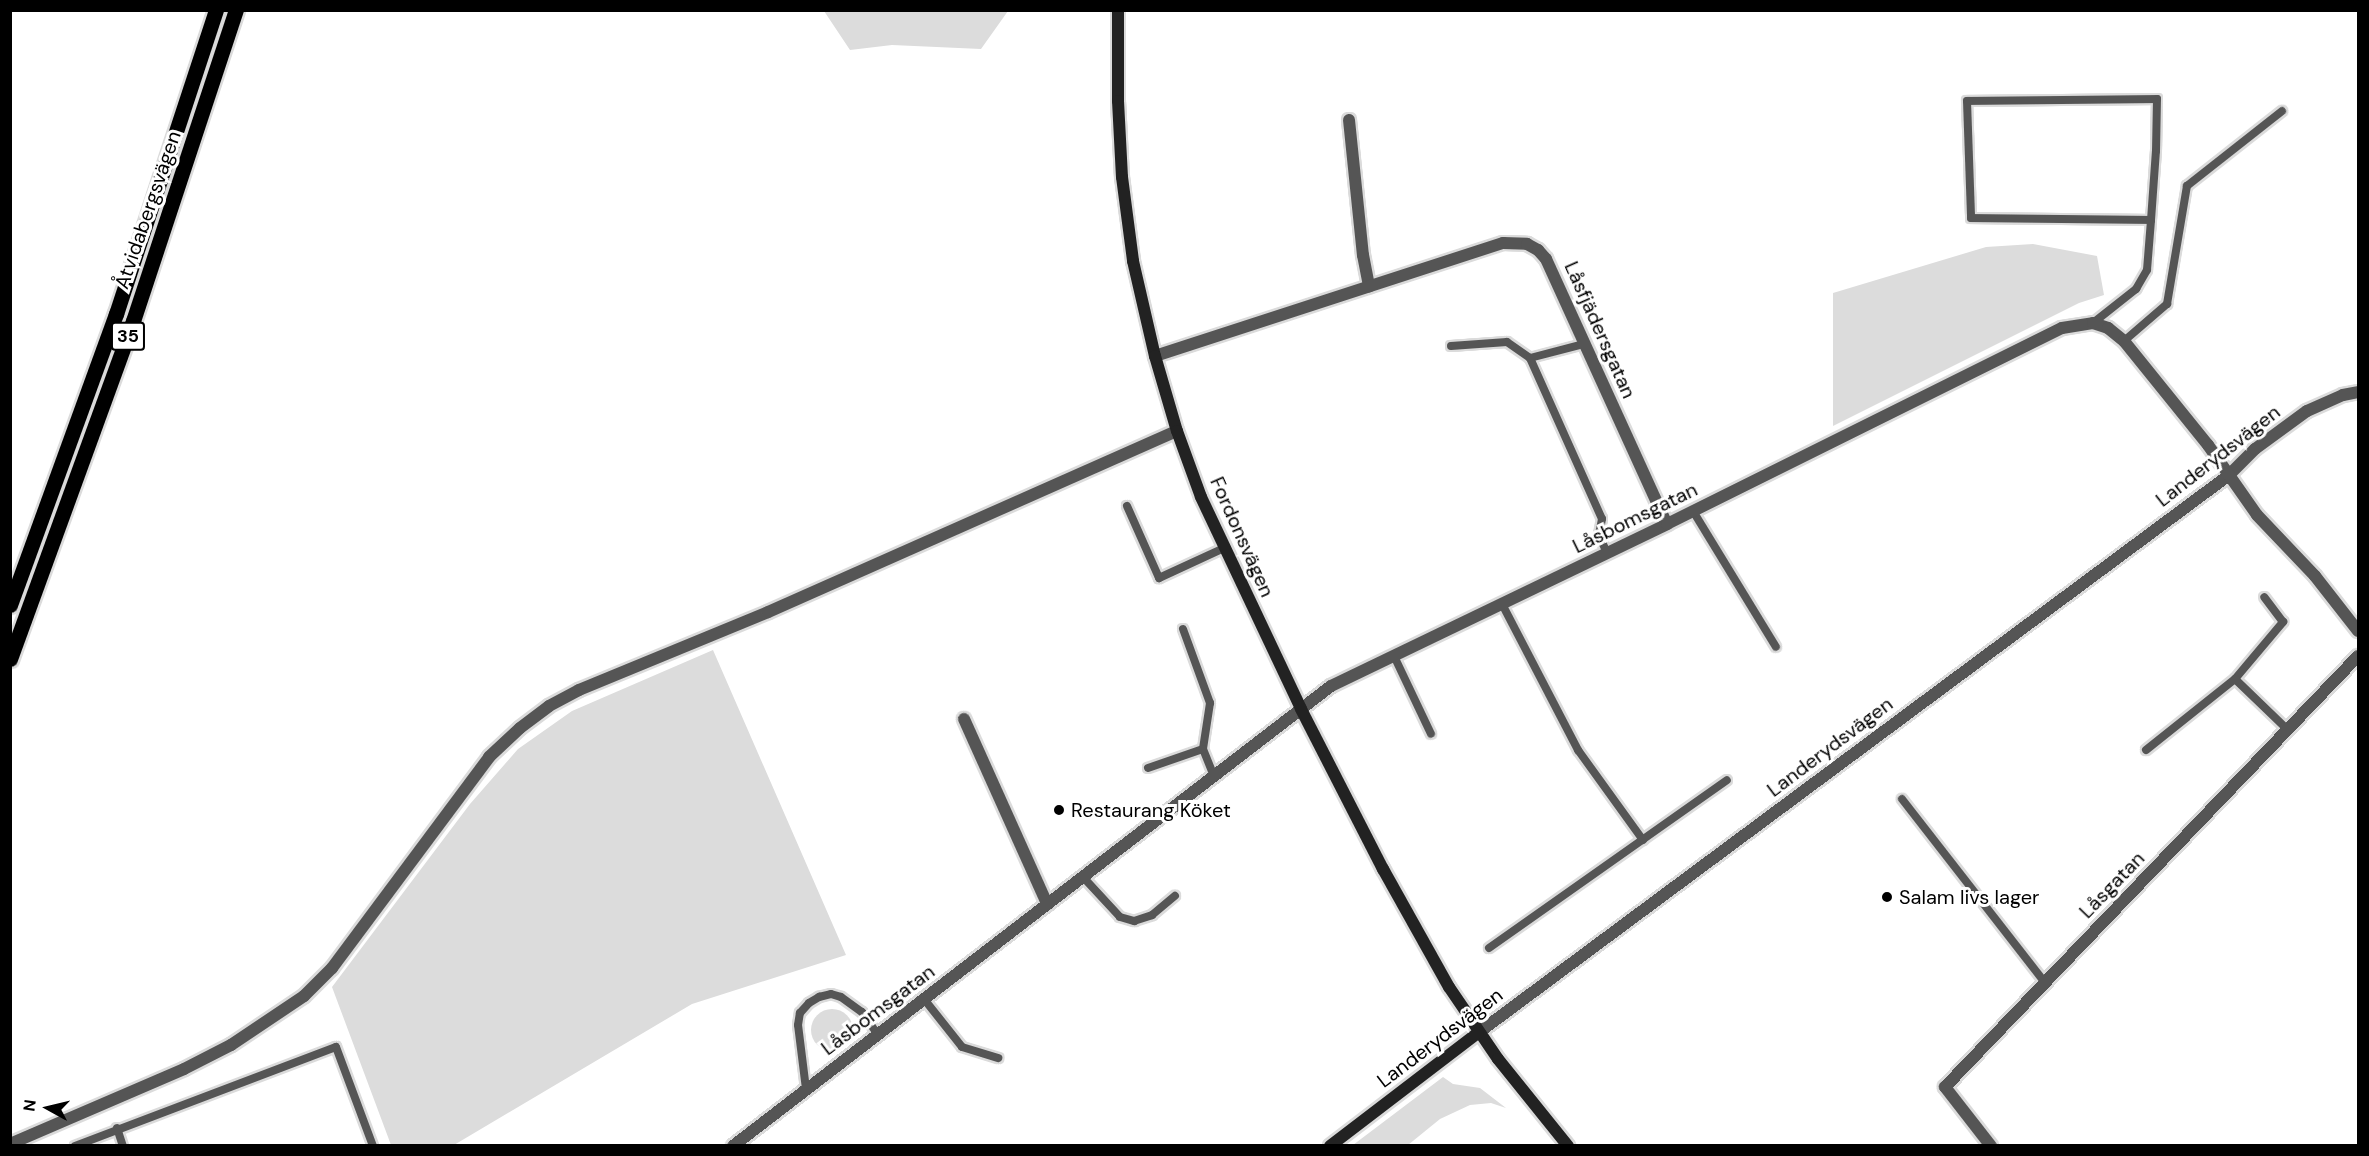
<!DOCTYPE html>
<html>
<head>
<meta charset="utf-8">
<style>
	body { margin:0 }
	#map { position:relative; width:2369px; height:1156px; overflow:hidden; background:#fff; font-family:"DM Sans",sans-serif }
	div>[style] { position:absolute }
	.green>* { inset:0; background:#dcdcdc }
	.round { border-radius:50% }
	.roads { filter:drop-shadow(2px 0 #dbdbdb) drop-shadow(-2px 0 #dbdbdb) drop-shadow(0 2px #dbdbdb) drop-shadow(0 -2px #dbdbdb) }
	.lane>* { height:8px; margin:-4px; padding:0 4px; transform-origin:4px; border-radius:4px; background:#555 }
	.street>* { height:12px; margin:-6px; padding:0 6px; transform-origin:6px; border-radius:6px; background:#555 }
	.secondary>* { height:12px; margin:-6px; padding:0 6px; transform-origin:6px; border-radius:6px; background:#222 }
	.primary>* { height:15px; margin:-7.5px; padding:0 7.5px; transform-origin:7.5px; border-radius:7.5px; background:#000 }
	.dots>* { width:16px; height:16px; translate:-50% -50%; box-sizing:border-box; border:3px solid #fff; border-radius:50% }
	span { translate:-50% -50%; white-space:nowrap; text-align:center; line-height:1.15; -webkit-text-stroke:6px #fff; paint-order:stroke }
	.shield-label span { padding:2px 4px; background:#fff; border:2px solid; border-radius:4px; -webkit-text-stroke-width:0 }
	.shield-label { font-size:18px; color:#000; font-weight:700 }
	.street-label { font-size:20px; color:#000 }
	.poi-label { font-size:20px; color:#000 }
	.left { translate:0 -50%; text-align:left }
	.frame { position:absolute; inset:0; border:12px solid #000; pointer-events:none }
	.north { position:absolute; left:18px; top:1078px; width:60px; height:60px; -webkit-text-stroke:4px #fff; paint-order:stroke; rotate:278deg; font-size:16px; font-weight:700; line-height:24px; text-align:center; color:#000 }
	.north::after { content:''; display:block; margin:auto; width:21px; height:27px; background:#000; clip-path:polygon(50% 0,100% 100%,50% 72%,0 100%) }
</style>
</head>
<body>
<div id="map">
	<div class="green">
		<div style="clip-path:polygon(824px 11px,1008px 11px,981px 49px,892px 45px,850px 50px)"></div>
		<div style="clip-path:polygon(2033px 244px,2097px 256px,2104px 295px,2079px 303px,1833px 426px,1833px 293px,1986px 247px)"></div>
		<div style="clip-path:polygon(713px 650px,846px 955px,692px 1004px,454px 1145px,391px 1145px,332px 987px,470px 804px,518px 749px,572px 711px)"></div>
		<div class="round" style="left:811px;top:1009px;width:42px;height:42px"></div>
		<div style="clip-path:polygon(1443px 1077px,1453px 1084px,1480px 1088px,1506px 1108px,1491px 1103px,1470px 1105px,1440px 1119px,1408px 1145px,1353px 1145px)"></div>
	</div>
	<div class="roads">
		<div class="lane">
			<div style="left:2093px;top:323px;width:55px;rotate:-38.3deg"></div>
			<div style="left:2136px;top:289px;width:22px;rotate:-60deg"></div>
			<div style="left:2147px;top:270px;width:50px;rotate:-85.4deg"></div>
			<div style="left:2151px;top:220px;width:69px;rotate:-85.9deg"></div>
			<div style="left:2156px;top:151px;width:52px;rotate:-88.9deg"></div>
			<div style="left:2157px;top:99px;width:190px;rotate:179.4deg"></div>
			<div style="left:1967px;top:101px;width:117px;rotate:88deg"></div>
			<div style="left:1971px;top:218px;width:180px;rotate:0.6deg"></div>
			<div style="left:2124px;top:341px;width:57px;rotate:-40.7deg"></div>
			<div style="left:2167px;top:304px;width:120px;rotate:-80.4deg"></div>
			<div style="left:2187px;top:186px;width:121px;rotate:-38.3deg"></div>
			<div style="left:1451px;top:346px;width:56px;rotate:-4.1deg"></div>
			<div style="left:1507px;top:342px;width:28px;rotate:35deg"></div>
			<div style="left:1530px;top:358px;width:176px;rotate:65.9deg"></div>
			<div style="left:1602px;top:519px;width:16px;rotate:101deg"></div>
			<div style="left:1599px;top:535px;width:20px;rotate:66deg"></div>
			<div style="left:1530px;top:358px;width:56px;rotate:-14.5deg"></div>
			<div style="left:1127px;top:506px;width:79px;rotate:66deg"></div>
			<div style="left:1159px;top:578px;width:72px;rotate:-24.8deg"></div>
			<div style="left:1693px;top:511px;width:159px;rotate:58.6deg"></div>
			<div style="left:1502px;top:604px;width:165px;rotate:62.5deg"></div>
			<div style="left:1578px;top:750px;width:111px;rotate:54.2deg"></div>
			<div style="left:1183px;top:629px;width:79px;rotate:70deg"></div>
			<div style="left:1210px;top:703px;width:47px;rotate:98.7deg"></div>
			<div style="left:1203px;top:749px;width:29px;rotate:68deg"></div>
			<div style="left:1394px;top:656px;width:86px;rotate:64.6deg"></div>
			<div style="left:2235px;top:679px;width:75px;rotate:-49.9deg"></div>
			<div style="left:2283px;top:622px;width:31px;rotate:-127deg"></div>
			<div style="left:2146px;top:750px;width:114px;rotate:-38.6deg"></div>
			<div style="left:2235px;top:679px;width:74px;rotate:43.9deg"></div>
			<div style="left:1148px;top:768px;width:58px;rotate:-19.1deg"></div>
			<div style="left:1902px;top:799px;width:233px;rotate:52.1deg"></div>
			<div style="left:1083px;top:877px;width:54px;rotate:47.2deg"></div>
			<div style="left:1120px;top:917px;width:15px;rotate:16deg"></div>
			<div style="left:1134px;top:921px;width:19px;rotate:-18deg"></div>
			<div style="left:1152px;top:915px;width:30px;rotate:-40deg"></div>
			<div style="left:1489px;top:948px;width:291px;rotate:-35.2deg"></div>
			<div style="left:924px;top:999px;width:61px;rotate:51.6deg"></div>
			<div style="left:962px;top:1047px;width:38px;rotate:17deg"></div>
			<div style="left:806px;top:1089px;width:64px;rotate:-97.1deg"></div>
			<div style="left:798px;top:1025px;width:12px;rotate:-81deg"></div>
			<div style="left:800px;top:1013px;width:13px;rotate:-48deg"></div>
			<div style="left:809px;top:1003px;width:12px;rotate:-31deg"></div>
			<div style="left:819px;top:997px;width:12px;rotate:-14deg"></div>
			<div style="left:831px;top:994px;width:10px;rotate:17deg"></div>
			<div style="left:841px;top:997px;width:26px;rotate:36deg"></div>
			<div style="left:862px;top:1012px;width:28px;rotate:55deg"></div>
			<div style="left:117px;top:1128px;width:19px;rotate:72deg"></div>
			<div style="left:75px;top:1146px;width:279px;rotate:-20.8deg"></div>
			<div style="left:336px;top:1047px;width:106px;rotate:69.5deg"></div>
		</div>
		<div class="street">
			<div style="left:1349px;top:120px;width:136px;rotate:84.1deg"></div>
			<div style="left:1363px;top:255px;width:32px;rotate:79deg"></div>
			<div style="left:1155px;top:356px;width:366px;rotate:-18deg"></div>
			<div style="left:1503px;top:243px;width:24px;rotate:2deg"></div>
			<div style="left:1527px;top:244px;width:13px;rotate:29deg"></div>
			<div style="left:1538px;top:250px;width:12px;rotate:48deg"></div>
			<div style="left:1546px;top:259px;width:291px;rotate:65.5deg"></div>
			<div style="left:964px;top:719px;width:203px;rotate:65.8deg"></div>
			<div style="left:1478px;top:1033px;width:936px;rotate:-36.61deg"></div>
			<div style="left:2229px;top:475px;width:37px;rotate:-45deg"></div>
			<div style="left:2255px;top:449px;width:64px;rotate:-36.2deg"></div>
			<div style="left:2307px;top:411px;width:39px;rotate:-24deg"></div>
			<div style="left:2343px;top:395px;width:15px;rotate:-11deg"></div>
			<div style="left:10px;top:1144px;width:189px;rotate:-23.3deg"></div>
			<div style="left:184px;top:1069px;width:53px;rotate:-27.1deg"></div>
			<div style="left:231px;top:1045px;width:88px;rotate:-33.9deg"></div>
			<div style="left:304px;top:996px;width:40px;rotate:-45deg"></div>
			<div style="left:332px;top:968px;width:263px;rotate:-53.3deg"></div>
			<div style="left:489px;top:757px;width:42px;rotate:-43.1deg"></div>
			<div style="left:520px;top:728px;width:36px;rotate:-37deg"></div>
			<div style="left:549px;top:706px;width:34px;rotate:-28deg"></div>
			<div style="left:579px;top:690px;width:204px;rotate:-22.4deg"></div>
			<div style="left:768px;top:612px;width:447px;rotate:-23.9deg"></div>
			<div style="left:733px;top:1146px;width:754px;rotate:-37.57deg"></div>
			<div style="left:1331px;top:686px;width:373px;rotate:-25.7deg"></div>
			<div style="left:1667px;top:524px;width:441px;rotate:-26.4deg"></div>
			<div style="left:2062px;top:328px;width:31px;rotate:-9deg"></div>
			<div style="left:2093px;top:323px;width:16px;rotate:18deg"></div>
			<div style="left:2108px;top:328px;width:21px;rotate:39deg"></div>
			<div style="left:2124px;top:341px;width:134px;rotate:51.1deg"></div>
			<div style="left:2208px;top:445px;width:85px;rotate:55deg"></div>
			<div style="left:2257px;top:515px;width:84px;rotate:46.4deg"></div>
			<div style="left:2315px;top:576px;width:70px;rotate:52deg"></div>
			<div style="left:1991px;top:1146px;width:75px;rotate:-127.9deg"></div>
			<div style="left:1945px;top:1087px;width:597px;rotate:-46.22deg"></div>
		</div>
		<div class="secondary">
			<div style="left:1118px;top:10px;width:91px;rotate:90deg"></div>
			<div style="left:1118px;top:101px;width:76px;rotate:87deg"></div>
			<div style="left:1122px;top:177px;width:85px;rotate:82.5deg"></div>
			<div style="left:1133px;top:261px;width:98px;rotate:77deg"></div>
			<div style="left:1155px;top:356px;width:78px;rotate:73.7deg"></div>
			<div style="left:1177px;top:431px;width:70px;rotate:70deg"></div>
			<div style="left:1201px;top:497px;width:234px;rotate:64.7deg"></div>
			<div style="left:1301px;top:709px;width:180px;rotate:62.9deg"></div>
			<div style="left:1383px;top:869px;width:135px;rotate:60.8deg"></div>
			<div style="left:1449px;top:987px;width:87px;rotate:55.8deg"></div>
			<div style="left:1498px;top:1059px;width:112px;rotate:51.2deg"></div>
			<div style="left:1330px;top:1146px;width:186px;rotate:-37.4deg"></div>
		</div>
		<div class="primary">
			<div style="left:10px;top:605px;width:310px;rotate:-70deg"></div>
			<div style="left:116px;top:314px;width:320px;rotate:-71.8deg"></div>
			<div style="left:10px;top:659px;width:360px;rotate:-70deg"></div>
			<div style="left:133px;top:321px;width:328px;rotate:-71.7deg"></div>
		</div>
	</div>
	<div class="dots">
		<div style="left:1059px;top:810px;background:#000"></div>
		<div style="left:1887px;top:897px;background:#000"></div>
	</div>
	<div class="shield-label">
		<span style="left:128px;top:336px">35</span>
	</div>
	<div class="street-label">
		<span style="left:148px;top:210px;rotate:-71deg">Åtvidabergsvägen</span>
		<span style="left:1600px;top:330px;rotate:66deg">Låsfjädersgatan</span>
		<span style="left:2218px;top:456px;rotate:-38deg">Landerydsvägen</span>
		<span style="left:1635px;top:518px;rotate:-26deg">Låsbomsgatan</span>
		<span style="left:1242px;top:537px;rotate:66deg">Fordonsvägen</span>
		<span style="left:1830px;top:747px;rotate:-37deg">Landerydsvägen</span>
		<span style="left:2112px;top:885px;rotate:-46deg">Låsgatan</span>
		<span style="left:878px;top:1010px;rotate:-37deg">Låsbomsgatan</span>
		<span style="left:1440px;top:1038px;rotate:-37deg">Landerydsvägen</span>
	</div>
	<div class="poi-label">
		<span class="left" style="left:1071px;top:810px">Restaurang Köket</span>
		<span class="left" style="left:1899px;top:897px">Salam livs lager</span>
	</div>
	<div class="frame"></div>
	<div class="north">N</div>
</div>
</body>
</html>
